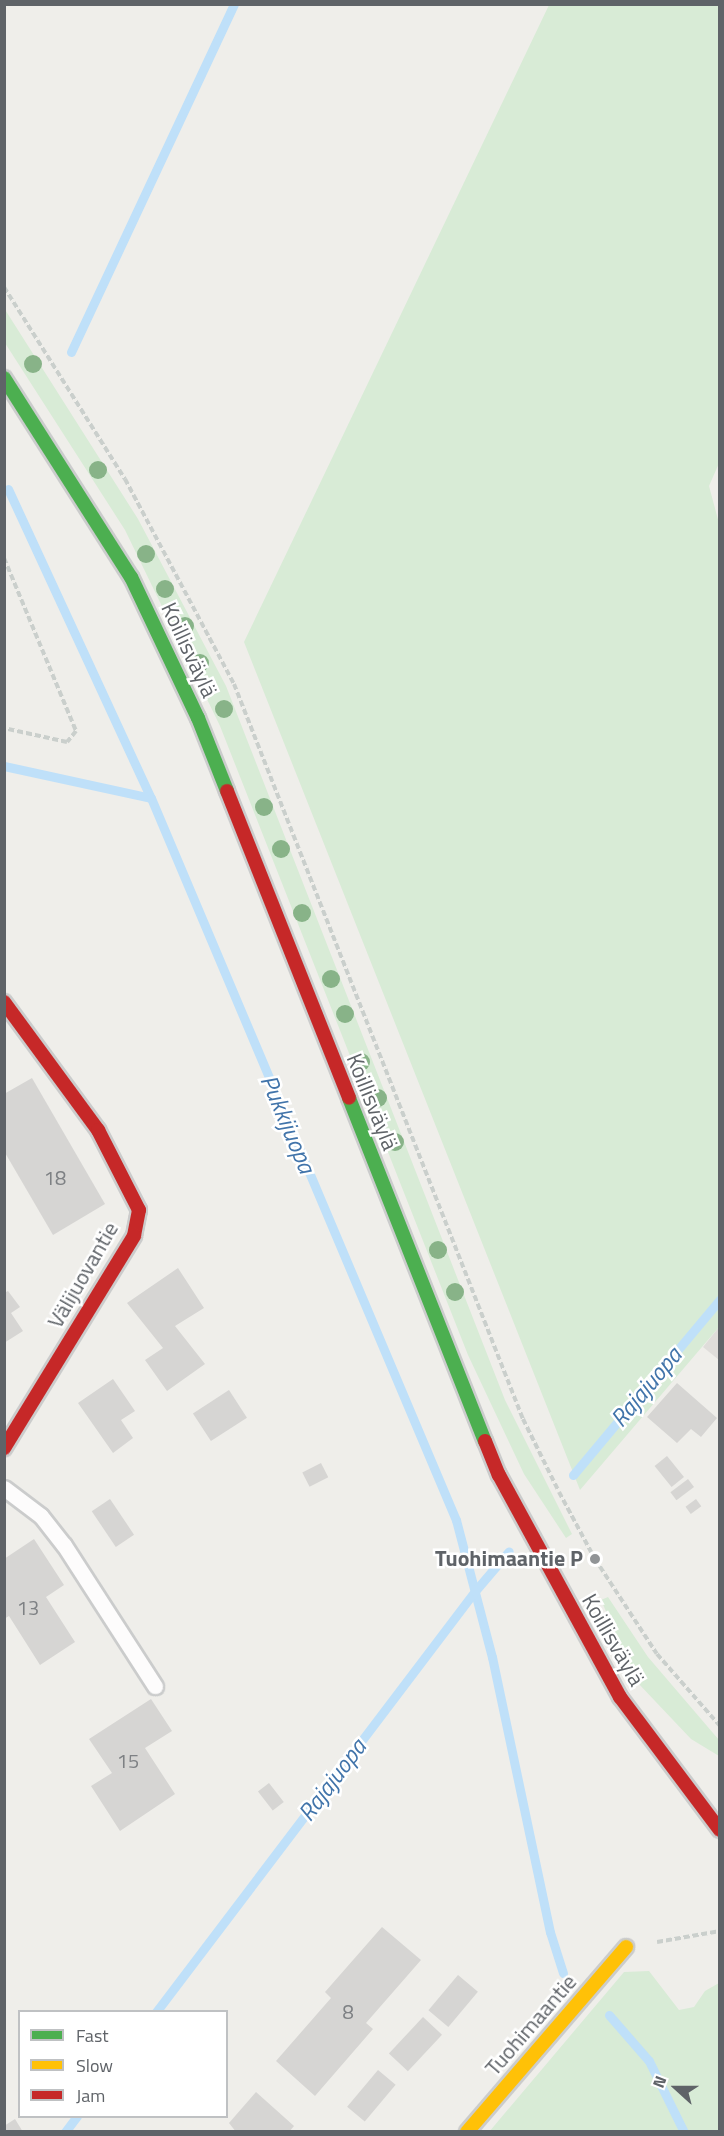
<!DOCTYPE html>
<html>
<head>
<meta charset="utf-8">
<style>
	body { margin:0 }
	#map { position:relative; width:724px; height:2136px; overflow:hidden; background:#efeeea; font-family:"Titillium Web",sans-serif }
	div>[style] { position:absolute }
	.industrial>* { inset:0; background:#dfddda }
	.green>* { inset:0; background:#d8ebd6 }
	.stream>* { height:9px; margin:-4.5px; padding:0 4.5px; transform-origin:4.5px; border-radius:4.5px; background:#bfe0f9 }
	.building>* { inset:0; background:#d6d5d3; transform-origin:0 0 }
	.path>* { height:4px; margin-top:-2px; transform-origin:0; background:repeating-linear-gradient(90deg,#cacfcc 0 6px,transparent 0 9px) }
	.roads { filter:drop-shadow(2px 0 #cbcccc) drop-shadow(-2px 0 #cbcccc) drop-shadow(0 2px #cbcccc) drop-shadow(0 -2px #cbcccc) }
	.lane>* { height:15px; margin:-7.5px; padding:0 7.5px; transform-origin:7.5px; border-radius:7.5px; background:#fdfcfc }
	.fast>* { height:14px; margin:-7px; padding:0 7px; transform-origin:7px; border-radius:7px; background:#4caf50 }
	.slow>* { height:14px; margin:-7px; padding:0 7px; transform-origin:7px; border-radius:7px; background:#ffc107 }
	.jam>* { height:14px; margin:-7px; padding:0 7px; transform-origin:7px; border-radius:7px; background:#c62828 }
	.trees>* { width:18px; height:18px; margin:-9px; border-radius:50%; background:#88b388 }
	.dots>* { width:16px; height:16px; translate:-50% -50%; box-sizing:border-box; border:3px solid #fff; border-radius:50% }
	span { translate:-50% -50%; white-space:nowrap; text-align:center; line-height:1.15; -webkit-text-stroke:5px #fff; paint-order:stroke }
	.number-label { font-size:20px; color:#7e8184 }
	.number-label span { -webkit-text-stroke-width:0 }
	.street-label { font-size:22px; color:#5f6368 }
	.poi-label { font-size:22px; color:#5f6368; font-weight:700 }
	.right { translate:-100% -50%; text-align:right }
	.water-label { font-size:24px; color:#4174aa; font-style:italic }
	.frame { position:absolute; inset:0; border:6px solid #5f6368; pointer-events:none }
	.legend { position:absolute; left:18px; top:2010px; width:210px; height:108px; box-sizing:border-box; background:#fff; border:2px solid #bfc1c3; margin:0; padding:8px 10px; list-style:none; font-size:18px; color:#5f6368 }
	.legend li { display:flex; align-items:center; gap:12px; height:30px }
	.legend b { width:30px; border:2px solid #bfc1c3 }
	.north { position:absolute; left:646px; top:2058px; width:60px; height:60px; -webkit-text-stroke:4px #fff; paint-order:stroke; rotate:291deg; font-size:16px; font-weight:700; line-height:24px; text-align:center; color:#5f6368 }
	.north::after { content:''; display:block; margin:auto; width:21px; height:27px; background:#5f6368; clip-path:polygon(50% 0,100% 100%,50% 72%,0 100%) }
</style>
</head>
<body>
<div id="map">
	<div class="industrial">
		<div style="clip-path:polygon(719px 1327px,719px 1360px,703px 1347px)"></div>
	</div>
	<div class="green">
		<div style="clip-path:polygon(549px 5px,720px 5px,720px 461px,709px 486px,720px 527px,719px 1327px,580px 1490px,244px 642px)"></div>
		<div style="clip-path:polygon(4px 308px,138px 519px,226px 686px,505px 1400px,572px 1534px,566px 1538px,524px 1474px,468px 1355px,220px 726px,125px 530px,5px 343px)"></div>
		<div style="clip-path:polygon(608px 1597px,648px 1657px,719px 1740px,719px 1756px,691px 1739px,637px 1682px,601px 1600px)"></div>
		<div style="clip-path:polygon(649px 1971px,679px 2010px,694px 2007px,705px 1991px,719px 1983px,719px 2131px,489px 2132px,624px 1972px)"></div>
	</div>
	<div class="stream">
		<div style="left:71px;top:352px;width:384px;rotate:-64.9deg"></div>
		<div style="left:8px;top:489px;width:340px;rotate:65.2deg"></div>
		<div style="left:4px;top:766px;width:150px;rotate:12.3deg"></div>
		<div style="left:151px;top:798px;width:784px;rotate:67.1deg"></div>
		<div style="left:456px;top:1520px;width:142px;rotate:75.3deg"></div>
		<div style="left:492px;top:1657px;width:281px;rotate:78.1deg"></div>
		<div style="left:550px;top:1932px;width:43px;rotate:72.4deg"></div>
		<div style="left:573px;top:1475px;width:229px;rotate:-50.1deg"></div>
		<div style="left:156px;top:2012px;width:528px;rotate:-52.85deg"></div>
		<div style="left:475px;top:1591px;width:52px;rotate:-49.6deg"></div>
		<div style="left:609px;top:2015px;width:61px;rotate:49deg"></div>
		<div style="left:649px;top:2061px;width:79px;rotate:63.8deg"></div>
		<div style="left:65px;top:2132px;width:20px;rotate:-53deg"></div>
	</div>
	<div class="building">
		<div style="clip-path:polygon(32px 1078px,105px 1204px,53px 1235px,4px 1151px,4px 1094px)"></div>
		<div style="clip-path:polygon(178px 1268px,204px 1308px,175px 1326px,205px 1364px,167px 1391px,145px 1360px,163px 1348px,127px 1303px)"></div>
		<div style="clip-path:polygon(8px 1291px,20px 1307px,11px 1313px,23px 1331px,4px 1343px,4px 1293px)"></div>
		<div style="clip-path:polygon(113px 1379px,135px 1411px,121px 1420px,133px 1438px,113px 1453px,78px 1403px)"></div>
		<div style="clip-path:polygon(677px 1383px,717px 1418px,701px 1437px,691px 1429px,677px 1443px,647px 1417px)"></div>
		<div style="left:229px;top:1390px;width:33px;height:43px;rotate:57deg"></div>
		<div style="left:667px;top:1456px;width:27px;height:16px;rotate:51deg"></div>
		<div style="left:321px;top:1463px;width:16px;height:21px;rotate:63deg"></div>
		<div style="left:688px;top:1479px;width:10px;height:22px;rotate:53deg"></div>
		<div style="left:110px;top:1499px;width:43px;height:22px;rotate:56deg"></div>
		<div style="left:696px;top:1499px;width:9px;height:13px;rotate:54deg"></div>
		<div style="clip-path:polygon(34px 1539px,64px 1585px,46px 1597px,75px 1642px,40px 1665px,9px 1616px,4px 1619px,4px 1559px)"></div>
		<div style="clip-path:polygon(151px 1699px,172px 1731px,145px 1748px,175px 1794px,120px 1831px,91px 1786px,112px 1773px,89px 1739px)"></div>
		<div style="left:269px;top:1783px;width:24px;height:14px;rotate:52deg"></div>
		<div style="clip-path:polygon(382px 1927px,421px 1960px,366px 2023px,373px 2029px,315px 2096px,276px 2061px,331px 1998px,325px 1992px)"></div>
		<div style="left:458px;top:1975px;width:26px;height:46px;rotate:40deg"></div>
		<div style="left:423px;top:2017px;width:26px;height:50px;rotate:43deg"></div>
		<div style="left:378px;top:2070px;width:23px;height:48px;rotate:40deg"></div>
		<div style="clip-path:polygon(256px 2092px,294px 2126px,289px 2132px,236px 2132px,229px 2123px)"></div>
		<div style="clip-path:polygon(15px 2119px,23px 2132px,4px 2132px,4px 2126px)"></div>
	</div>
	<div class="path">
		<div style="left:4px;top:287px;width:227px;rotate:57.8deg"></div>
		<div style="left:125px;top:479px;width:232px;rotate:62deg"></div>
		<div style="left:234px;top:684px;width:790px;rotate:68.54deg"></div>
		<div style="left:523px;top:1419px;width:81px;rotate:63.7deg"></div>
		<div style="left:559px;top:1492px;width:76px;rotate:61.8deg"></div>
		<div style="left:595px;top:1559px;width:113px;rotate:56.9deg"></div>
		<div style="left:657px;top:1654px;width:96px;rotate:48.8deg"></div>
		<div style="left:4px;top:558px;width:187px;rotate:67.4deg"></div>
		<div style="left:76px;top:731px;width:14px;rotate:129deg"></div>
		<div style="left:67px;top:742px;width:65px;rotate:-167.5deg"></div>
		<div style="left:657px;top:1942px;width:64px;rotate:-9.9deg"></div>
	</div>
	<div class="roads">
		<div class="lane">
			<div style="left:4px;top:1488px;width:46px;rotate:37.1deg"></div>
			<div style="left:41px;top:1516px;width:37px;rotate:52deg"></div>
			<div style="left:64px;top:1545px;width:168px;rotate:57.2deg"></div>
		</div>
		<div class="fast">
			<div style="left:4px;top:378px;width:236px;rotate:57.5deg"></div>
			<div style="left:131px;top:577px;width:156px;rotate:64.6deg"></div>
			<div style="left:198px;top:718px;width:79px;rotate:68.3deg"></div>
			<div style="left:349px;top:1098px;width:369px;rotate:68.4deg"></div>
		</div>
		<div class="slow">
			<div style="left:467px;top:2132px;width:244px;rotate:-49.3deg"></div>
		</div>
		<div class="jam">
			<div style="left:227px;top:791px;width:330px;rotate:68.3deg"></div>
			<div style="left:4px;top:1002px;width:159px;rotate:53.7deg"></div>
			<div style="left:98px;top:1130px;width:90px;rotate:62.9deg"></div>
			<div style="left:139px;top:1210px;width:26px;rotate:101deg"></div>
			<div style="left:134px;top:1236px;width:249px;rotate:121.5deg"></div>
			<div style="left:485px;top:1441px;width:37px;rotate:68deg"></div>
			<div style="left:499px;top:1475px;width:253px;rotate:61.4deg"></div>
			<div style="left:620px;top:1697px;width:166px;rotate:53.1deg"></div>
		</div>
	</div>
	<div class="trees">
		<div style="left:33px;top:364px"></div>
		<div style="left:98px;top:470px"></div>
		<div style="left:146px;top:554px"></div>
		<div style="left:165px;top:589px"></div>
		<div style="left:185px;top:626px"></div>
		<div style="left:200px;top:663px"></div>
		<div style="left:224px;top:709px"></div>
		<div style="left:264px;top:807px"></div>
		<div style="left:281px;top:849px"></div>
		<div style="left:302px;top:913px"></div>
		<div style="left:331px;top:979px"></div>
		<div style="left:345px;top:1014px"></div>
		<div style="left:361px;top:1062px"></div>
		<div style="left:378px;top:1098px"></div>
		<div style="left:395px;top:1142px"></div>
		<div style="left:438px;top:1250px"></div>
		<div style="left:455px;top:1292px"></div>
	</div>
	<div class="dots">
		<div style="left:595px;top:1559px;background:#919496"></div>
	</div>
	<div class="number-label">
		<span style="left:55px;top:1177px">18</span>
		<span style="left:28px;top:1607px">13</span>
		<span style="left:128px;top:1760px">15</span>
		<span style="left:348px;top:2011px">8</span>
	</div>
	<div class="street-label">
		<span style="left:189px;top:650px;rotate:65deg">Koillisväylä</span>
		<span style="left:372px;top:1102px;rotate:68deg">Koillisväylä</span>
		<span style="left:83px;top:1275px;rotate:-60deg">Välijuovantie</span>
		<span style="left:613px;top:1640px;rotate:60deg">Koillisväylä</span>
		<span style="left:531px;top:2025px;rotate:-49deg">Tuohimaantie</span>
	</div>
	<div class="poi-label">
		<span class="right" style="left:583px;top:1559px">Tuohimaantie P</span>
	</div>
	<div class="water-label">
		<span style="left:288px;top:1124px;rotate:67deg">Pukkijuopa</span>
		<span style="left:646px;top:1387px;rotate:-50deg">Rajajuopa</span>
		<span style="left:332px;top:1780px;rotate:-53deg">Rajajuopa</span>
	</div>
	<div class="frame"></div>
	<ul class="legend">
	<li><b style="height:8px;background:#4caf50"></b>Fast</li>
	<li><b style="height:8px;background:#ffc107"></b>Slow</li>
	<li><b style="height:8px;background:#c62828"></b>Jam</li>
	</ul>
	<div class="north">N</div>
</div>
</body>
</html>
